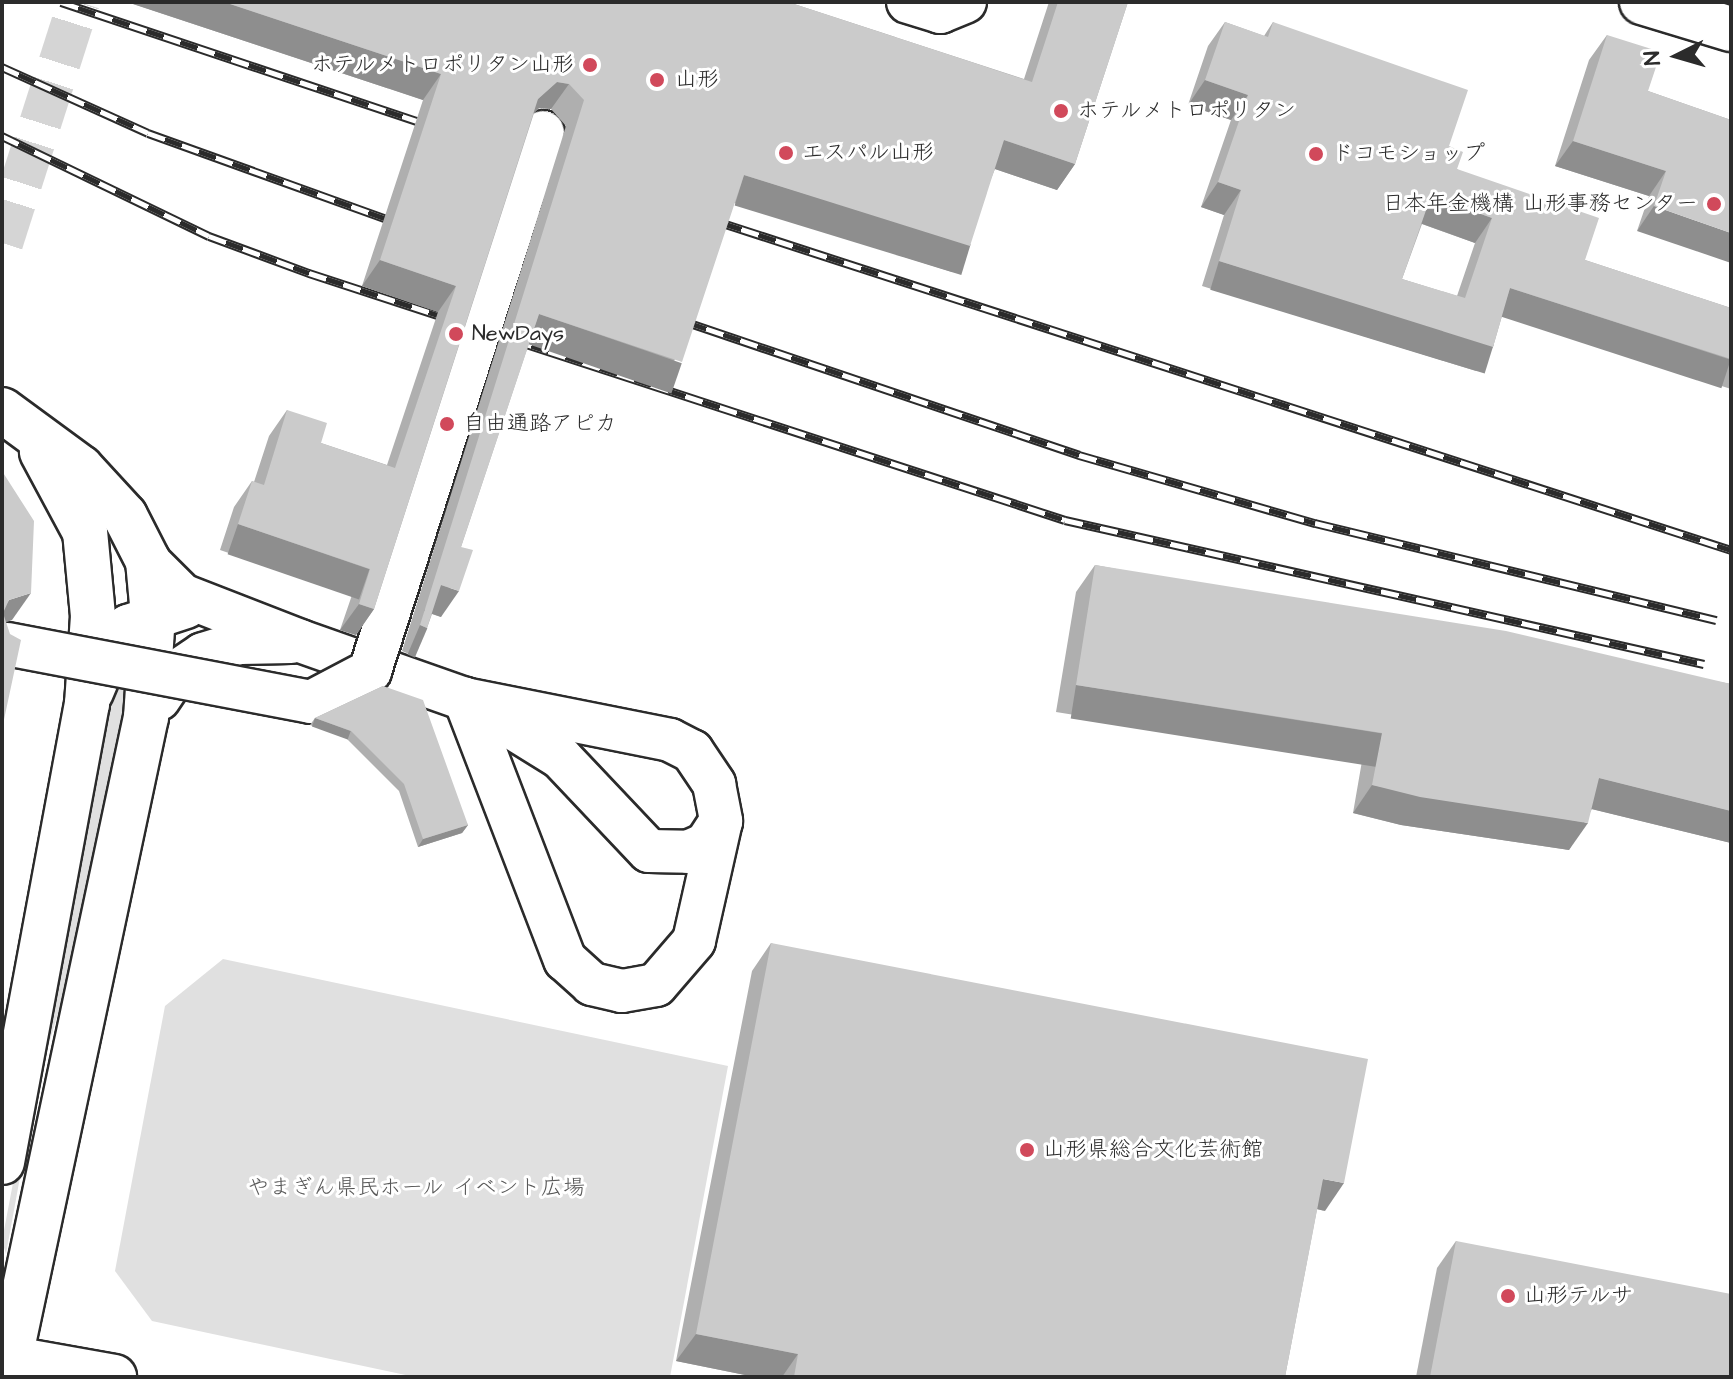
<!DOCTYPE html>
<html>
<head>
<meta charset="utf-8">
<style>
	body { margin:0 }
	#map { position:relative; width:1733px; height:1379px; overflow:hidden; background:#fff; font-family:"Architects Daughter","Klee One",sans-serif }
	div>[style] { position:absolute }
	.green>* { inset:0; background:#e0e0e0 }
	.street-tunnel>* { height:42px; margin-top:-21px; transform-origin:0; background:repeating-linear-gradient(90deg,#d5d5d5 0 42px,transparent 0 63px) }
	.roads { filter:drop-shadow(2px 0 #2b2b2b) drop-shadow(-2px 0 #2b2b2b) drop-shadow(0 2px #2b2b2b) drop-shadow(0 -2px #2b2b2b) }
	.street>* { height:42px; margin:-21px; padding:0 21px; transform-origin:21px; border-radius:21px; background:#fff }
	.secondary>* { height:44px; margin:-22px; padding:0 22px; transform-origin:22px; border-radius:22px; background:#fff }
	.rail>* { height:9px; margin-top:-4.5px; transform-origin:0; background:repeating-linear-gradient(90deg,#fff 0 18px,#2b2b2b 0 36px); box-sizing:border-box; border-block:2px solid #2b2b2b }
	.bridges { filter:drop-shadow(2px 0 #2b2b2b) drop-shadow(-2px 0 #2b2b2b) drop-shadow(0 2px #2b2b2b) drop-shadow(0 -2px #2b2b2b) }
	.street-bridge>* { height:42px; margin:-21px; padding:0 21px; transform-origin:21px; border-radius:21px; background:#fff }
	.wall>* { inset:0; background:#afafaf }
	.shaded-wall>* { inset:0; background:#8e8e8e; transform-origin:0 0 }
	.building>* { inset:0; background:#cbcbcb }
	.dots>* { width:22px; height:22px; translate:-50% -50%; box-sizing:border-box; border:4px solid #fff; border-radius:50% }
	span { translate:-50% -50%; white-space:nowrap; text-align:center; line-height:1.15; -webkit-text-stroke:6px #fff; paint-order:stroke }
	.poi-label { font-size:22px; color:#2b2b2b }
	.right { translate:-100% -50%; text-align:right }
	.left { translate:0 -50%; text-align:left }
	.park-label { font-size:22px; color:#585858 }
	.frame { position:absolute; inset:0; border:4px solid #2b2b2b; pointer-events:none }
	.north { position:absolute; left:1637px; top:16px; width:80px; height:80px; -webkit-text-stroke:6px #fff; paint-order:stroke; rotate:265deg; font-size:22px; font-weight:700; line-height:32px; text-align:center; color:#2b2b2b }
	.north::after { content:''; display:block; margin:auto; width:28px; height:36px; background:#2b2b2b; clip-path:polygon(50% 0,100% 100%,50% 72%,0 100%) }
</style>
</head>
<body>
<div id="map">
	<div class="green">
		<div style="clip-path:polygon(136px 663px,84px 926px,37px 1084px,6px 1254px,2px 1241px,110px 671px)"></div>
		<div style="clip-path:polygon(223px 959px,728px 1066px,670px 1377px,415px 1377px,152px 1321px,115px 1271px,165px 1006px)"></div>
	</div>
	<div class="street-tunnel">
		<div style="left:2px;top:243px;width:253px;rotate:-72.3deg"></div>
	</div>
	<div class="roads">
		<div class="street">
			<div style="left:908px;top:2px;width:34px;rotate:17deg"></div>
			<div style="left:940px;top:12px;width:27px;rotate:-22deg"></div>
			<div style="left:148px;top:561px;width:48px;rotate:45deg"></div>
			<div style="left:182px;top:595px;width:127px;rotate:21.3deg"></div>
			<div style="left:300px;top:641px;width:175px;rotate:19.4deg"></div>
			<div style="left:465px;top:699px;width:209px;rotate:11.3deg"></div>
			<div style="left:670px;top:740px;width:25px;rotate:27deg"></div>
			<div style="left:692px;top:751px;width:40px;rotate:56deg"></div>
			<div style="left:714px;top:784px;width:38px;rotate:79deg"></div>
			<div style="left:721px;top:821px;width:123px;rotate:102.7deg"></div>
			<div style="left:694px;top:941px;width:58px;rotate:130.8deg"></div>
			<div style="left:656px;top:985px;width:35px;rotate:170deg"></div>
			<div style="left:622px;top:991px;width:31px;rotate:-167deg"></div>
			<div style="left:592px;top:984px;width:36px;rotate:-138deg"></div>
			<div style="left:565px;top:960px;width:280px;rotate:-111deg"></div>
			<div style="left:92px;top:692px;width:56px;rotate:-67.1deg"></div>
			<div style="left:114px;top:640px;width:20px;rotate:-45deg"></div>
			<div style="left:128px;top:626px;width:61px;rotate:-18.1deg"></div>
			<div style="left:159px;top:699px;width:34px;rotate:-56deg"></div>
			<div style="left:178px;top:671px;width:30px;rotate:-34deg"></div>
			<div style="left:203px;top:654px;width:39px;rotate:-17deg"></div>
			<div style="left:240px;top:643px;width:51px;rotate:-1.1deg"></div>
			<div style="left:490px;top:714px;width:84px;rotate:31.8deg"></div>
			<div style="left:561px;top:758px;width:128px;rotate:46.6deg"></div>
			<div style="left:649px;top:851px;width:39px;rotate:1deg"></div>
			<div style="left:688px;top:852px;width:20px;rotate:-24deg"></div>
			<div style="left:706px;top:844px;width:27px;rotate:-57deg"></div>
		</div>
		<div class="secondary">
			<div style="left:1642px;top:2px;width:93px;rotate:16.9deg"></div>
			<div style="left:2px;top:410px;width:98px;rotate:36.3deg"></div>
			<div style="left:81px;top:468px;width:65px;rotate:47.5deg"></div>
			<div style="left:125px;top:516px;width:51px;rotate:62.9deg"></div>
			<div style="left:148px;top:561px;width:54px;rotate:84.7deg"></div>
			<div style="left:153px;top:615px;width:102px;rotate:93.9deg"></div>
			<div style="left:146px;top:717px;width:675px;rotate:101.98deg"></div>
			<div style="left:2px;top:1162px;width:466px;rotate:-79.5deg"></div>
			<div style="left:87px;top:704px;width:88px;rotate:-86.1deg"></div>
			<div style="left:93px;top:616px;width:84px;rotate:-95.4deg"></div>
			<div style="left:85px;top:532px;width:91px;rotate:-118.3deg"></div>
			<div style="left:2px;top:1357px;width:114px;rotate:10.1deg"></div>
		</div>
	</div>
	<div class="rail">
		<div style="left:61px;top:2px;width:397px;rotate:18.5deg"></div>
		<div style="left:2px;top:67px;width:160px;rotate:24.3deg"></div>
		<div style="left:148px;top:133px;width:272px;rotate:19.8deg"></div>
		<div style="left:2px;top:136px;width:230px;rotate:25.8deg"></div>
		<div style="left:209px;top:236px;width:107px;rotate:20.3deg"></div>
		<div style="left:309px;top:273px;width:795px;rotate:18.09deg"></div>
		<div style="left:1065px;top:520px;width:655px;rotate:12.7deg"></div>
		<div style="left:499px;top:149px;width:80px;rotate:18.2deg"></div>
		<div style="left:707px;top:218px;width:1076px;rotate:17.96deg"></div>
		<div style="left:468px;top:247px;width:80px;rotate:18.9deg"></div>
		<div style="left:672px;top:317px;width:430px;rotate:18.7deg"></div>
		<div style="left:1079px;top:455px;width:246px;rotate:16.1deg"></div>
		<div style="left:1315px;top:523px;width:413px;rotate:13.6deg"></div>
	</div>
	<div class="bridges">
		<div class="street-bridge">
			<div style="left:7px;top:644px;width:309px;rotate:10.8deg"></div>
			<div style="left:311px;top:702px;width:67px;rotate:-27.7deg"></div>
			<div style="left:370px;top:671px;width:566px;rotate:-72.21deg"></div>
		</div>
	</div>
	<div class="wall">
		<div style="clip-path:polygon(134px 2px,788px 2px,1024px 79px,1049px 2px,1128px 2px,1075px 164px,1057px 190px,995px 169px,952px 272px,734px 203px,664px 388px,529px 343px,461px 547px,441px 617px,432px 614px,427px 628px,409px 654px,402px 651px,566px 126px,551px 109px,539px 108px,534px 113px,374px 609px,356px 635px,340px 630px,352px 595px,220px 550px,234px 507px,252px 481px,254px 482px,269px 436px,287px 410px,321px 443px,387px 465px,438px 312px,362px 286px,423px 100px,133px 4px)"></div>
		<div style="clip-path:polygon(evenodd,1225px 22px,1264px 36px,1273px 22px,1449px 146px,1457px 169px,1585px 260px,1731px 308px,1731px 389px,1502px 316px,1493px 347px,1476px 371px,1202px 286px,1224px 215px,1201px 207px,1231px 120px,1188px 105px,1208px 46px,1225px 22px,1422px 224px,1475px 243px,1457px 296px,1402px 279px,1422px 224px)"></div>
		<div style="clip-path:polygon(1607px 35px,1648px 91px,1731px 120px,1637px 231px,1649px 196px,1555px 166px,1589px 60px)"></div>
		<div style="clip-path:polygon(1095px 565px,1731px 684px,1731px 843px,1592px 809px,1569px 850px,1401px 825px,1353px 813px,1362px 761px,1056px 712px,1076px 592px)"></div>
		<div style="clip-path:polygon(383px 686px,468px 825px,462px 833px,418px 847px,399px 791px,346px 738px,310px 725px,315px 718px)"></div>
		<div style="clip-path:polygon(771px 943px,1325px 1211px,1317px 1209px,1285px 1377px,755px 1377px,676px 1361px,752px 971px)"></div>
		<div style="clip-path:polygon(1456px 1241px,1731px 1377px,1416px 1377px,1437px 1268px)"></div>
	</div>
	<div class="shaded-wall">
		<div style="clip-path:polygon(135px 2px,224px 2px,441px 74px,423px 100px,133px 4px)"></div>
		<div style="clip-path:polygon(1205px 80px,1248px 95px,1231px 120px,1188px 105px)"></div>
		<div style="clip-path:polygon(557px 82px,569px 84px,551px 109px,539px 108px,520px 125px,538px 99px)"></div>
		<div style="clip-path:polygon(1004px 140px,1075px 164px,1057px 190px,986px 166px)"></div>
		<div style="clip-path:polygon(1573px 141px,1666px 171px,1649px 196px,1555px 166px)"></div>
		<div style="left:744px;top:175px;width:237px;height:32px;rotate:17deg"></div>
		<div style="clip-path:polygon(1218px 182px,1241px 190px,1224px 215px,1201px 207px)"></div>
		<div style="clip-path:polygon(1431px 196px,1492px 218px,1475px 243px,1414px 221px)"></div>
		<div style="clip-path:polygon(1654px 206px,1731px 233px,1731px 263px,1637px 231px)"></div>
		<div style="clip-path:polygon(380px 260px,456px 286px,438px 312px,362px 286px)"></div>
		<div style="left:1219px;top:261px;width:287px;height:30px;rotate:17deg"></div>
		<div style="left:1510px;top:288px;width:232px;height:30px;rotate:18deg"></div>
		<div style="left:539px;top:314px;width:151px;height:32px;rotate:19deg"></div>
		<div style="left:238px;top:524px;width:139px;height:32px;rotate:19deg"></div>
		<div style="clip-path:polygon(441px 585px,459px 591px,441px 617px,424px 611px)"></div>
		<div style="clip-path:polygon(31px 593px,12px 620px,2px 624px,2px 610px,9px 600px)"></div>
		<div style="clip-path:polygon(359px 604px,374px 609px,356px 635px,340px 630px)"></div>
		<div style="left:420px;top:625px;width:8px;height:32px;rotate:23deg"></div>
		<div style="left:1076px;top:685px;width:310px;height:34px;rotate:9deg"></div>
		<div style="left:315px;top:718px;width:38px;height:9px;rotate:20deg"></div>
		<div style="clip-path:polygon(1599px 778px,1731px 811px,1731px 843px,1579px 806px)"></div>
		<div style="clip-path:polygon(1372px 785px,1588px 823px,1569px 850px,1401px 825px,1353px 813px)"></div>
		<div style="clip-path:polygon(468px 825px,462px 833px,418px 847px,423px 839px)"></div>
		<div style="clip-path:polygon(1323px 1179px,1344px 1183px,1325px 1211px,1304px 1206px)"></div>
		<div style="clip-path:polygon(696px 1334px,798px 1354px,782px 1377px,755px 1377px,676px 1361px)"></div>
	</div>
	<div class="building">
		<div style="clip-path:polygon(224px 2px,788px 2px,1032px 82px,1058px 2px,1128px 2px,1075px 164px,1004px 140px,970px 246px,744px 175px,682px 362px,539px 314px,461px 547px,473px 550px,459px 591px,441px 585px,427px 628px,420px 625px,584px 100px,569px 84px,557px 82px,538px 99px,374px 609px,359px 604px,370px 569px,238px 524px,252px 481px,264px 485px,287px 410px,327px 423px,321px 443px,395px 468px,456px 286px,380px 260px,441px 74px)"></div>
		<div style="clip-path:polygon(evenodd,1225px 22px,1268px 37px,1273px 22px,1468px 90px,1449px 146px,1463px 152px,1457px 169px,1599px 218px,1585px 260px,1731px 308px,1731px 359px,1510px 288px,1493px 347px,1219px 261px,1241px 190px,1218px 182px,1248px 95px,1205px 80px,1225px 22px,1431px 196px,1492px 218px,1465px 298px,1402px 279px,1431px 196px)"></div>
		<div style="clip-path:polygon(1607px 35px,1661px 52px,1648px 91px,1731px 120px,1731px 233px,1654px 206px,1666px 171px,1573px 141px)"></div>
		<div style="clip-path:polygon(2px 471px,34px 521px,31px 593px,9px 600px,3px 613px,10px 634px,21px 640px,2px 729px)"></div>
		<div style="clip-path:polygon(1095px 565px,1506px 631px,1731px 684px,1731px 811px,1599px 778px,1588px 823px,1420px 797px,1372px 785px,1382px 733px,1076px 685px)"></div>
		<div style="clip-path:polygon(383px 686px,423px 700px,468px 825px,423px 839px,404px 784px,351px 731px,315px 718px)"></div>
		<div style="clip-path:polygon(771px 943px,1368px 1059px,1344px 1183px,1323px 1179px,1285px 1377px,794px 1377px,798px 1354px,696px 1334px)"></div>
		<div style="clip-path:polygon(1456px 1241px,1731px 1294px,1731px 1377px,1430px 1377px)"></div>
	</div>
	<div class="dots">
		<div style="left:590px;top:65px;background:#d1495b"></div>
		<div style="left:657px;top:80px;background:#d1495b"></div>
		<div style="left:1061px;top:111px;background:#d1495b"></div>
		<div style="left:786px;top:153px;background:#d1495b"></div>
		<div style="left:1316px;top:154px;background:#d1495b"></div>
		<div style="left:1714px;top:204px;background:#d1495b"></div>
		<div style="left:456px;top:334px;background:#d1495b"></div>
		<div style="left:447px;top:424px;background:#d1495b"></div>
		<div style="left:1027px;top:1150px;background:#d1495b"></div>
		<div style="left:1508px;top:1296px;background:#d1495b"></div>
	</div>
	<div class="poi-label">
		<span class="right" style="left:574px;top:65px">ホテルメトロポリタン山形</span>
		<span class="left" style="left:675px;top:80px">山形</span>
		<span class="left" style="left:1077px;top:111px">ホテルメトロポリタン</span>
		<span class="left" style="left:802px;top:153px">エスパル山形</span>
		<span class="left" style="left:1332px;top:154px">ドコモショップ</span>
		<span class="right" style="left:1698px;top:204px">日本年金機構 山形事務センター</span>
		<span class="left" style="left:472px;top:334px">NewDays</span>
		<span class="left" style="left:463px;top:424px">自由通路アピカ</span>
		<span class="left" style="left:1043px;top:1150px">山形県総合文化芸術館</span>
		<span class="left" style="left:1524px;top:1296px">山形テルサ</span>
	</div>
	<div class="park-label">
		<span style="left:416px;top:1188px">やまぎん県民ホール イベント広場</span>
	</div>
	<div class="frame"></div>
	<div class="north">N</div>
</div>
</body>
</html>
